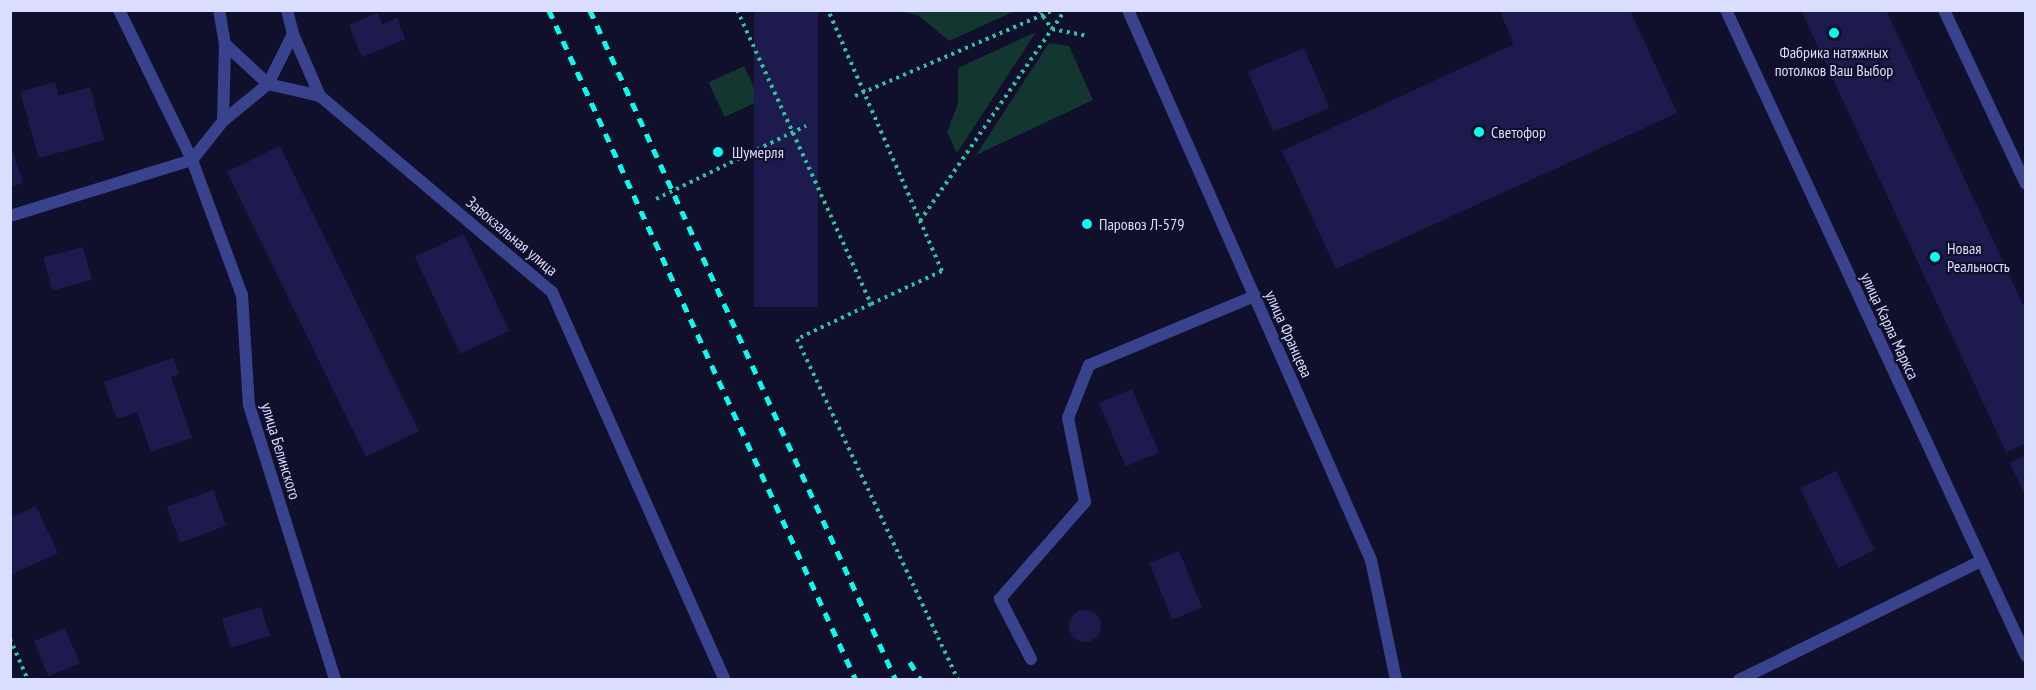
<!DOCTYPE html>
<html>
<head>
<meta charset="utf-8">
<style>
	body { margin:0 }
	#map { position:relative; width:2036px; height:690px; overflow:hidden; background:#10102c; font-family:"PT Sans Narrow",sans-serif }
	div>[style] { position:absolute }
	.green>* { inset:0; background:#133630; transform-origin:0 0 }
	.building>* { inset:0; background:#1d1b4e; transform-origin:0 0 }
	.round { border-radius:50% }
	.path>* { height:4px; margin-top:-2px; transform-origin:0; background:repeating-linear-gradient(90deg,#2bc3a2 0 3px,transparent 0 7.5px) }
	.lane>* { height:12px; margin:-6px; padding:0 6px; transform-origin:6px; border-radius:6px; background:#39438d }
	.street>* { height:12px; margin:-6px; padding:0 6px; transform-origin:6px; border-radius:6px; background:#39438d }
	.rail>* { height:4.5px; margin-top:-2.25px; transform-origin:0; background:repeating-linear-gradient(90deg,#07fff1 0 9px,transparent 0 17px) }
	.dots>* { width:16px; height:16px; translate:-50% -50%; box-sizing:border-box; border:3px solid #10102c; border-radius:50% }
	span { translate:-50% -50%; white-space:nowrap; text-align:center; line-height:1.15; -webkit-text-stroke:4.5px #10102c; paint-order:stroke }
	.poi-label { font-size:16px; color:#dbddff }
	.left { translate:0 -50%; text-align:left }
	.street-label { font-size:16px; color:#dbddff }
	.frame { position:absolute; inset:0; border:12px solid #dbddff; pointer-events:none }
</style>
</head>
<body>
<div id="map">
	<div class="green">
		<div style="clip-path:polygon(897px 11px,1015px 10px,1015px 11px,949px 41px,918px 15px)"></div>
		<div style="clip-path:polygon(1036px 32px,957px 153px,947px 132px,958px 104px,958px 68px)"></div>
		<div style="clip-path:polygon(1049px 43px,1069px 46px,1093px 100px,976px 155px)"></div>
		<div style="left:744px;top:66px;width:38px;height:39px;rotate:65deg"></div>
		<div style="left:801px;top:190px;width:37px;height:40px;rotate:66deg"></div>
	</div>
	<div class="building">
		<div style="left:754px;top:10px;width:64px;height:297px"></div>
		<div style="clip-path:polygon(1499px 10px,1630px 10px,1677px 113px,1336px 269px,1282px 151px,1514px 44px)"></div>
		<div style="clip-path:polygon(1801px 10px,1886px 10px,2026px 311px,2026px 443px,2006px 452px)"></div>
		<div style="clip-path:polygon(378px 13px,382px 24px,397px 18px,405px 39px,362px 57px,349px 25px)"></div>
		<div style="left:1304px;top:48px;width:65px;height:61px;rotate:67deg"></div>
		<div style="clip-path:polygon(55px 82px,59px 96px,90px 87px,104px 140px,39px 158px,20px 92px)"></div>
		<div style="clip-path:polygon(10px 144px,23px 183px,10px 187px)"></div>
		<div style="left:280px;top:146px;width:317px;height:59px;rotate:64deg"></div>
		<div style="left:464px;top:234px;width:107px;height:54px;rotate:65deg"></div>
		<div style="left:83px;top:247px;width:34px;height:41px;rotate:75deg"></div>
		<div style="clip-path:polygon(173px 358px,179px 374px,171px 377px,192px 438px,151px 452px,137px 412px,117px 419px,104px 382px)"></div>
		<div style="left:1132px;top:389px;width:69px;height:36px;rotate:67deg"></div>
		<div style="clip-path:polygon(2026px 455px,2026px 497px,2010px 463px)"></div>
		<div style="left:1836px;top:471px;width:88px;height:40px;rotate:64deg"></div>
		<div style="left:213px;top:490px;width:38px;height:49px;rotate:70deg"></div>
		<div style="clip-path:polygon(36px 506px,58px 553px,10px 575px,10px 518px)"></div>
		<div style="left:1179px;top:551px;width:61px;height:32px;rotate:68deg"></div>
		<div style="left:261px;top:607px;width:30px;height:41px;rotate:73deg"></div>
		<div class="round" style="left:1069px;top:610px;width:32px;height:32px"></div>
		<div style="left:65px;top:628px;width:38px;height:34px;rotate:67deg"></div>
	</div>
	<div class="path">
		<div style="left:737px;top:10px;width:323px;rotate:65.5deg"></div>
		<div style="left:871px;top:304px;width:78px;rotate:-24.9deg"></div>
		<div style="left:942px;top:271px;width:285px;rotate:-113.6deg"></div>
		<div style="left:1039px;top:10px;width:23px;rotate:56deg"></div>
		<div style="left:1052px;top:29px;width:33px;rotate:11deg"></div>
		<div style="left:855px;top:96px;width:217px;rotate:-23.4deg"></div>
		<div style="left:656px;top:199px;width:167px;rotate:-26deg"></div>
		<div style="left:920px;top:221px;width:256px;rotate:-55.5deg"></div>
		<div style="left:871px;top:304px;width:82px;rotate:154.7deg"></div>
		<div style="left:797px;top:339px;width:377px;rotate:64.7deg"></div>
		<div style="left:10px;top:639px;width:45px;rotate:66.3deg"></div>
	</div>
	<div class="lane">
		<div style="left:219px;top:10px;width:35px;rotate:80deg"></div>
		<div style="left:225px;top:44px;width:59px;rotate:42.9deg"></div>
		<div style="left:268px;top:84px;width:53px;rotate:13deg"></div>
		<div style="left:320px;top:96px;width:304px;rotate:40.2deg"></div>
		<div style="left:552px;top:292px;width:425px;rotate:66deg"></div>
		<div style="left:287px;top:10px;width:25px;rotate:76deg"></div>
		<div style="left:1944px;top:10px;width:192px;rotate:64.8deg"></div>
		<div style="left:268px;top:84px;width:56px;rotate:-63.4deg"></div>
		<div style="left:293px;top:34px;width:68px;rotate:66.5deg"></div>
		<div style="left:223px;top:121px;width:77px;rotate:-88.5deg"></div>
		<div style="left:1031px;top:659px;width:68px;rotate:-117.3deg"></div>
		<div style="left:1000px;top:599px;width:129px;rotate:-48.8deg"></div>
		<div style="left:1085px;top:502px;width:86px;rotate:-101.4deg"></div>
		<div style="left:1068px;top:418px;width:57px;rotate:-68.4deg"></div>
		<div style="left:1089px;top:365px;width:180px;rotate:-22.6deg"></div>
		<div style="left:1739px;top:680px;width:270px;rotate:-26.2deg"></div>
	</div>
	<div class="street">
		<div style="left:119px;top:10px;width:167px;rotate:64deg"></div>
		<div style="left:192px;top:160px;width:144px;rotate:69.7deg"></div>
		<div style="left:242px;top:295px;width:110px;rotate:86.4deg"></div>
		<div style="left:249px;top:405px;width:288px;rotate:72.6deg"></div>
		<div style="left:1128px;top:10px;width:601px;rotate:66.16deg"></div>
		<div style="left:1371px;top:560px;width:123px;rotate:78.2deg"></div>
		<div style="left:1726px;top:10px;width:712px;rotate:65.09deg"></div>
		<div style="left:10px;top:216px;width:190px;rotate:-17.1deg"></div>
		<div style="left:192px;top:160px;width:50px;rotate:-51.5deg"></div>
		<div style="left:223px;top:121px;width:58px;rotate:-39.4deg"></div>
	</div>
	<div class="rail">
		<div style="left:549px;top:10px;width:737px;rotate:65.38deg"></div>
		<div style="left:590px;top:10px;width:737px;rotate:65.45deg"></div>
		<div style="left:910px;top:662px;width:21px;rotate:59deg"></div>
	</div>
	<div class="dots">
		<div style="left:1834px;top:33px;background:#07fff1"></div>
		<div style="left:1479px;top:132px;background:#07fff1"></div>
		<div style="left:718px;top:152px;background:#07fff1"></div>
		<div style="left:1087px;top:224px;background:#07fff1"></div>
		<div style="left:1935px;top:257px;background:#07fff1"></div>
	</div>
	<div class="poi-label">
		<span style="left:1834px;top:61px">Фабрика натяжных<br>потолков Ваш Выбор</span>
		<span class="left" style="left:1491px;top:132px">Светофор</span>
		<span class="left" style="left:732px;top:152px">Шумерля</span>
		<span class="left" style="left:1099px;top:224px">Паровоз Л-579</span>
		<span class="left" style="left:1947px;top:257px">Новая<br>Реальность</span>
	</div>
	<div class="street-label">
		<span style="left:512px;top:236px;rotate:40deg">Завокзальная улица</span>
		<span style="left:1890px;top:326px;rotate:65deg">улица Карла Маркса</span>
		<span style="left:1289px;top:334px;rotate:66deg">улица Францева</span>
		<span style="left:281px;top:451px;rotate:73deg">улица Белинского</span>
	</div>
	<div class="frame"></div>
</div>
</body>
</html>
